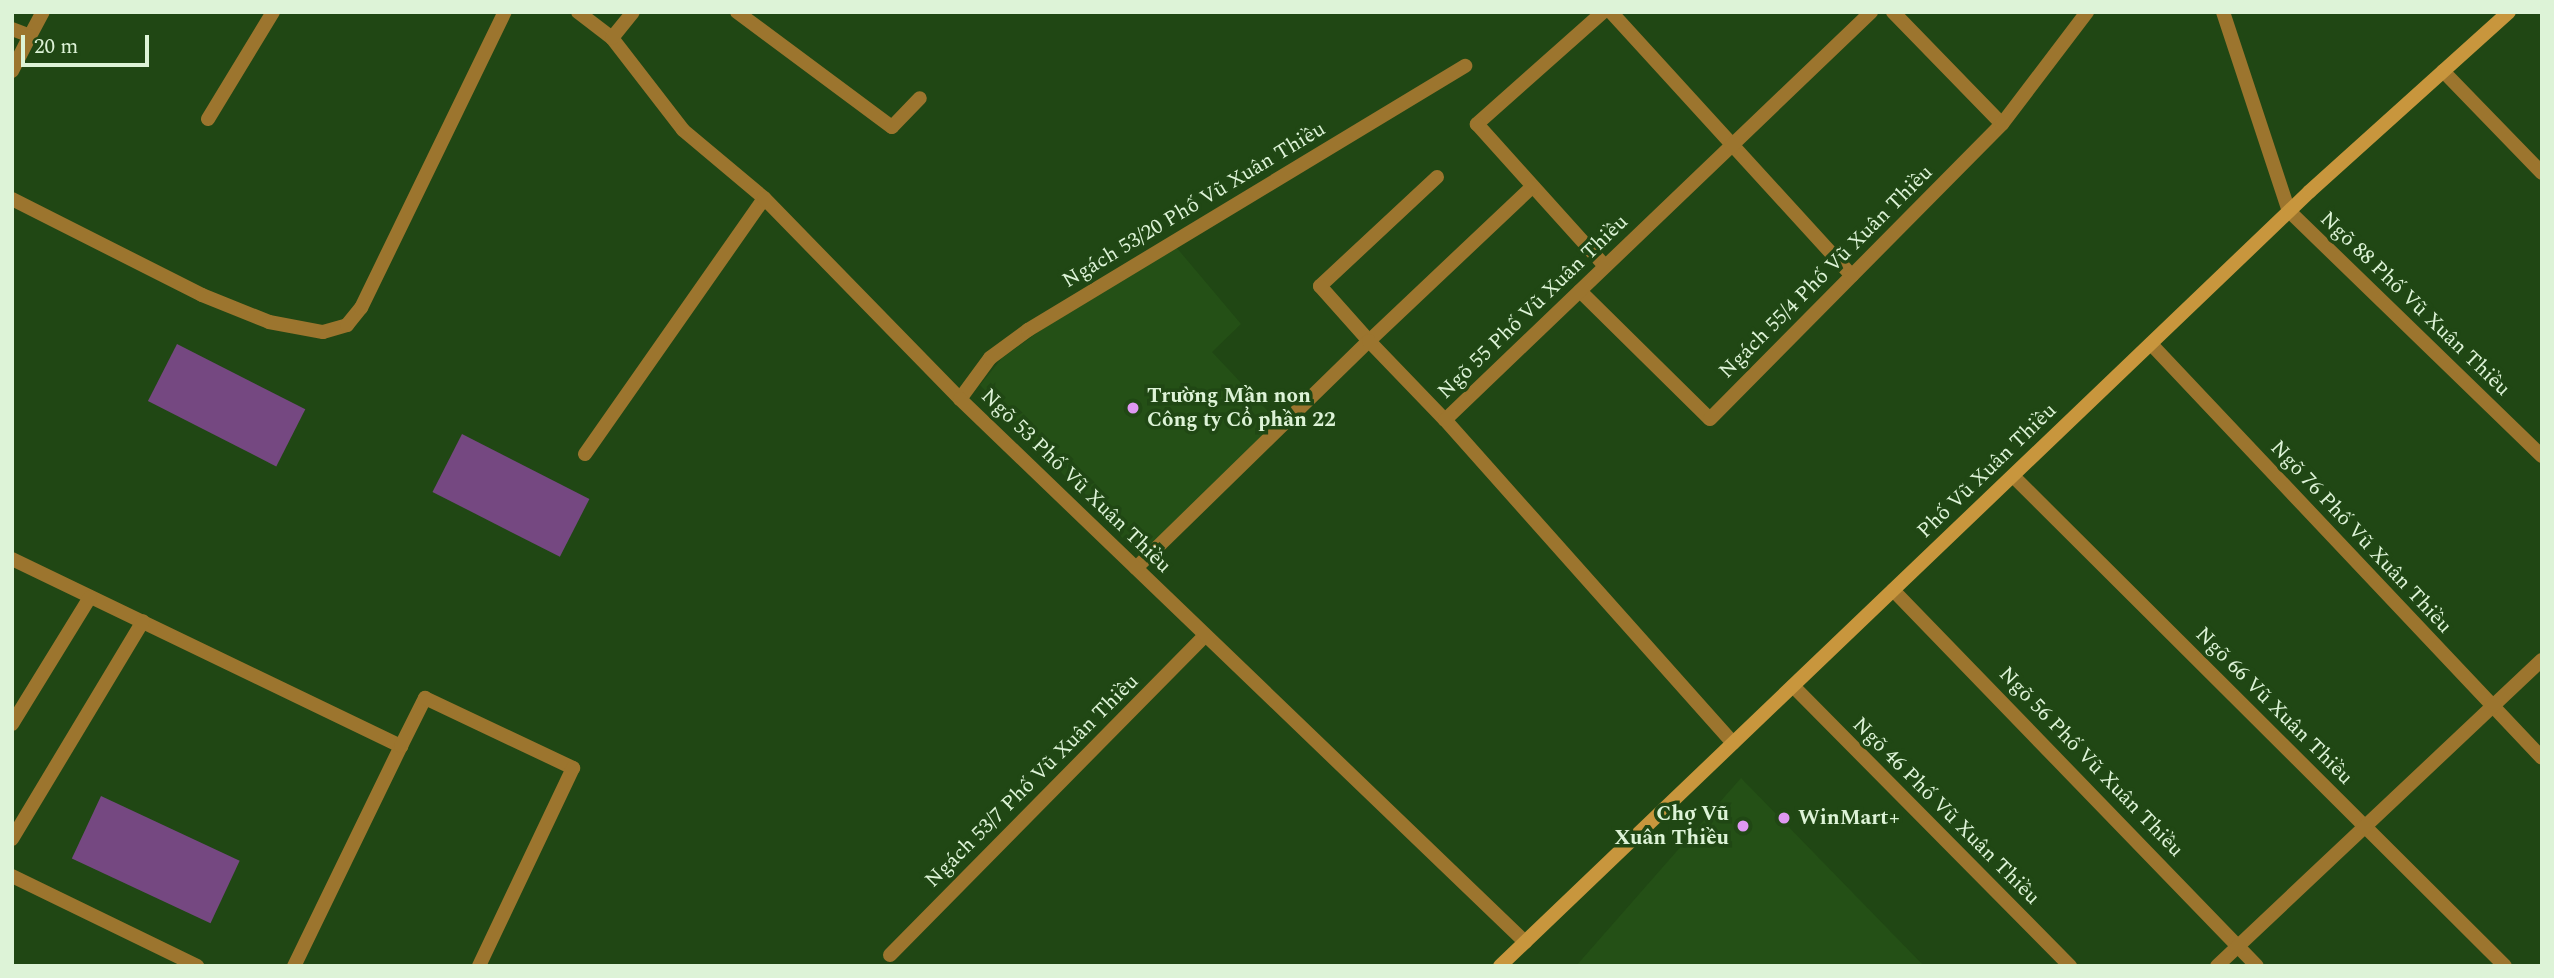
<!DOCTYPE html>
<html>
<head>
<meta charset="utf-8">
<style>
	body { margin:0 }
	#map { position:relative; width:2554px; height:978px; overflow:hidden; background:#204714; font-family:Spectral,serif }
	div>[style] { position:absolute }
	.built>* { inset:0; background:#245016 }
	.green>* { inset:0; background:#754881; transform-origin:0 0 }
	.lane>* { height:14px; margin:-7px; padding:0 7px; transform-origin:7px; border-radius:7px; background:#9c752e }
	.street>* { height:14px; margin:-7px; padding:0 7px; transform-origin:7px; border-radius:7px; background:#9c752e }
	.secondary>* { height:14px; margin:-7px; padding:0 7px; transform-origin:7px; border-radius:7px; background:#c8963d }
	.dots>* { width:19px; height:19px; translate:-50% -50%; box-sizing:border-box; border:4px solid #204714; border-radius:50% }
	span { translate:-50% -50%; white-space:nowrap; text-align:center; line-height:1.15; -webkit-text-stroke:7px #204714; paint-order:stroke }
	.street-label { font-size:21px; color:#ddf3d7 }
	.poi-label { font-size:21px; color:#ddf3d7; font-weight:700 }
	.left { translate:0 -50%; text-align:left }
	.right { translate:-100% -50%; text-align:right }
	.frame { position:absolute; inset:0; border:14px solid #ddf3d7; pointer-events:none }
	.scale { position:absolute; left:21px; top:35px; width:128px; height:32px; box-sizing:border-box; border:4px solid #ddf3d7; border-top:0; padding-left:9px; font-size:21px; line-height:24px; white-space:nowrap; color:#ddf3d7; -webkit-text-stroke:5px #204714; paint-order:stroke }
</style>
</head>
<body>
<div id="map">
	<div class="built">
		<div style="clip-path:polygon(1176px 247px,1241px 324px,1212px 352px,1279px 423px,1141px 558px,980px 385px,1002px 358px,1055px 320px)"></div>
		<div style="clip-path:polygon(1741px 778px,1924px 966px,1576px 966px)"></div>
	</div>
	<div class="green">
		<div style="left:177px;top:344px;width:144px;height:64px;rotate:27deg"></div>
		<div style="left:462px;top:434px;width:143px;height:65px;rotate:27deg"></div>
		<div style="left:101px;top:796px;width:153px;height:69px;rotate:25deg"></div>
	</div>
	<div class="lane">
		<div style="left:737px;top:12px;width:193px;rotate:36.6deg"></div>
		<div style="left:892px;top:127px;width:40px;rotate:-46deg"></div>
		<div style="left:1603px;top:12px;width:169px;rotate:138.4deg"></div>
		<div style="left:1477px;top:124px;width:191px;rotate:48deg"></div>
		<div style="left:1611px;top:12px;width:357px;rotate:47.6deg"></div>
		<div style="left:1893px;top:12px;width:156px;rotate:45.8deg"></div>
		<div style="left:12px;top:29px;width:19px;rotate:21deg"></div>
		<div style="left:30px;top:36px;width:27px;rotate:-62deg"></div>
		<div style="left:12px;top:71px;width:39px;rotate:-63deg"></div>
		<div style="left:208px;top:119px;width:125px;rotate:-58.7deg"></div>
		<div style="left:1437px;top:177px;width:160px;rotate:137deg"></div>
		<div style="left:1320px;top:286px;width:74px;rotate:48.3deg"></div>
		<div style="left:1369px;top:341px;width:224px;rotate:-43.4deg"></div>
		<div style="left:1580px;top:291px;width:182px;rotate:44.6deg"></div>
		<div style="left:1710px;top:419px;width:415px;rotate:-45.3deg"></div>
		<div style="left:2002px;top:124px;width:141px;rotate:-52.8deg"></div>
		<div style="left:323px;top:332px;width:25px;rotate:-16deg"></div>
		<div style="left:347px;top:325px;width:22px;rotate:-51deg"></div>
		<div style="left:361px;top:308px;width:329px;rotate:-64.1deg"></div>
		<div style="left:960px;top:399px;width:51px;rotate:-53.8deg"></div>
		<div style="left:990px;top:358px;width:47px;rotate:-36.4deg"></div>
		<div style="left:1028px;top:330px;width:511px;rotate:-31.14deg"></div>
		<div style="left:585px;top:454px;width:312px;rotate:-55deg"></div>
		<div style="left:12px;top:559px;width:432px;rotate:25.7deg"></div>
		<div style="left:401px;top:746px;width:245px;rotate:115.9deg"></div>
		<div style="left:1136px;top:568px;width:325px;rotate:-44.3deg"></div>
		<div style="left:1369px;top:341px;width:110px;rotate:46.1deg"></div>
		<div style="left:12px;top:724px;width:149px;rotate:-58.4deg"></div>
		<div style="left:401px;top:746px;width:54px;rotate:-63.4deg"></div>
		<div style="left:425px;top:698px;width:164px;rotate:25.3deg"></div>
		<div style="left:573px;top:768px;width:219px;rotate:115.4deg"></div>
		<div style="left:12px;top:839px;width:254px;rotate:-59deg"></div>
		<div style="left:12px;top:876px;width:206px;rotate:25.9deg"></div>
		<div style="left:890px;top:955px;width:448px;rotate:-45.4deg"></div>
	</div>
	<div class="street">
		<div style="left:578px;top:12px;width:43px;rotate:37.4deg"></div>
		<div style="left:612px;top:38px;width:116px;rotate:52.3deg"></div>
		<div style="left:683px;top:130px;width:106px;rotate:40deg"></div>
		<div style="left:764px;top:198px;width:281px;rotate:45.7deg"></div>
		<div style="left:960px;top:399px;width:784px;rotate:43.86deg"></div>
		<div style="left:2223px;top:12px;width:210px;rotate:71.7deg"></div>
		<div style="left:2289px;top:211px;width:352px;rotate:44.1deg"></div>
		<div style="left:612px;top:38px;width:33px;rotate:-51deg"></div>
		<div style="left:2443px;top:71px;width:142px;rotate:45.9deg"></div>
		<div style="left:12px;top:199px;width:213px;rotate:26.8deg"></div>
		<div style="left:202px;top:295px;width:72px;rotate:21.9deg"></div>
		<div style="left:269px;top:322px;width:55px;rotate:10.5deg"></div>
		<div style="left:2151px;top:344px;width:569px;rotate:46.64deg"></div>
		<div style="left:2013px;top:476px;width:694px;rotate:44.88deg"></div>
		<div style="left:1893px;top:590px;width:523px;rotate:45.93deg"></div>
		<div style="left:1793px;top:686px;width:394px;rotate:45.3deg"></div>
		<div style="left:1733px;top:743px;width:433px;rotate:-131.7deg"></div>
		<div style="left:1445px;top:420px;width:590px;rotate:-43.76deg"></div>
		<div style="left:2217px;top:966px;width:446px;rotate:-43.3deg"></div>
	</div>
	<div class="secondary">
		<div style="left:1500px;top:966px;width:1120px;rotate:-43.73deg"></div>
		<div style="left:2309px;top:192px;width:269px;rotate:-42deg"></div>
	</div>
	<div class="dots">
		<div style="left:1133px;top:408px;background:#df98f2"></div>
		<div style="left:1784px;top:818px;background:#df98f2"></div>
		<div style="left:1743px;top:826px;background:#df98f2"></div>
	</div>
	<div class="street-label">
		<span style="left:1194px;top:205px;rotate:-31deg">Ngách 53/20 Phố Vũ Xuân Thiều</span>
		<span style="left:1826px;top:272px;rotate:-45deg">Ngách 55/4 Phố Vũ Xuân Thiều</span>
		<span style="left:2415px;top:304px;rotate:44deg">Ngõ 88 Phố Vũ Xuân Thiều</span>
		<span style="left:1533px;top:307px;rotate:-44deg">Ngõ 55 Phố Vũ Xuân Thiều</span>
		<span style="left:1987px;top:471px;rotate:-44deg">Phố Vũ Xuân Thiều</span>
		<span style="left:1076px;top:481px;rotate:44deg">Ngõ 53 Phố Vũ Xuân Thiều</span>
		<span style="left:2361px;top:537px;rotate:47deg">Ngõ 76 Phố Vũ Xuân Thiều</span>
		<span style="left:2274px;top:706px;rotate:45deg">Ngõ 66 Vũ Xuân Thiều</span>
		<span style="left:2091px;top:762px;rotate:46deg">Ngõ 56 Phố Vũ Xuân Thiều</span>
		<span style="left:1032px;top:781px;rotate:-45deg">Ngách 53/7 Phố Vũ Xuân Thiều</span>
		<span style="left:1946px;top:811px;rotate:45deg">Ngõ 46 Phố Vũ Xuân Thiều</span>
	</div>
	<div class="poi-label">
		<span class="left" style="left:1147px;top:408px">Trường Mần non<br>Công ty Cổ phần 22</span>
		<span class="right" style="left:1729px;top:826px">Chợ Vũ<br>Xuân Thiều</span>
		<span class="left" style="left:1798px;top:818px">WinMart+</span>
	</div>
	<div class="frame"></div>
	<div class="scale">20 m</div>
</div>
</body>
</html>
